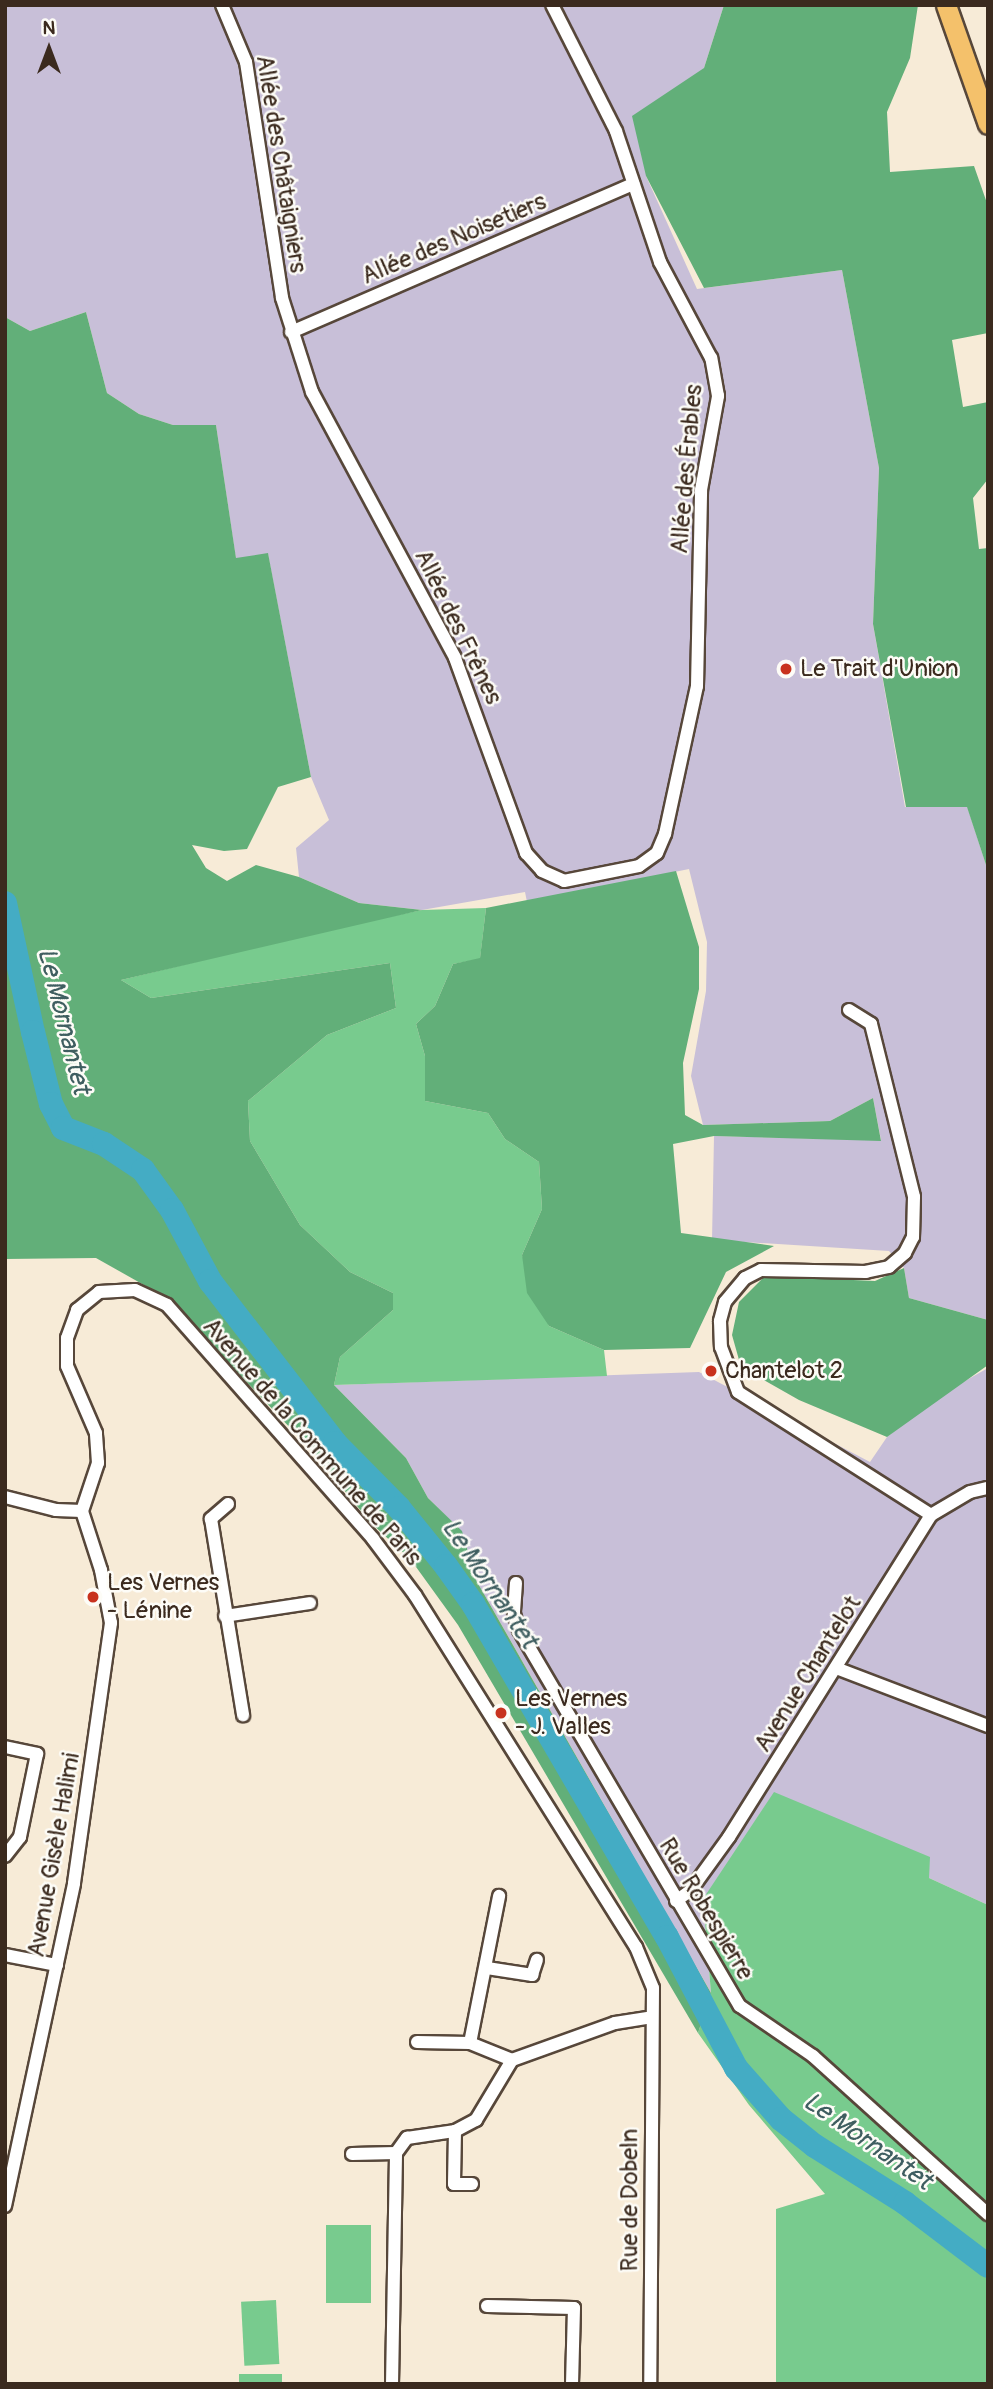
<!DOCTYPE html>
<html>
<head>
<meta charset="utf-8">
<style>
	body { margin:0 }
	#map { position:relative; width:993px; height:2389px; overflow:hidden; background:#f7ebd7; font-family:Pangolin,sans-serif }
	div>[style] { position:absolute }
	.industrial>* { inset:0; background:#c8bfd8 }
	.green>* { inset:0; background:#78cb8e; transform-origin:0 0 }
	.forest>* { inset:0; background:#62af79 }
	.river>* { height:24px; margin:-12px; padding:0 12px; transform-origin:12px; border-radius:12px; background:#44acc4 }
	.roads { filter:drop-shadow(2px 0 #57473a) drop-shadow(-2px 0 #57473a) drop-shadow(0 2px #57473a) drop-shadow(0 -2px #57473a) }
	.minor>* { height:12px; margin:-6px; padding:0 6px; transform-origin:6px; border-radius:6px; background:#fff }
	.primary>* { height:19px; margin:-9.5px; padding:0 9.5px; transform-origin:9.5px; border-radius:9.5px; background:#f4c16b }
	.dots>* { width:19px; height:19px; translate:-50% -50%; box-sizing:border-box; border:4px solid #fdfcf7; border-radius:50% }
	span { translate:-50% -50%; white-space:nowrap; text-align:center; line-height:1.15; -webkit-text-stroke:5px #fdfcf7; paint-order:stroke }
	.street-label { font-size:24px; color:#3b2a1e }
	.poi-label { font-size:24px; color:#3b2a1e }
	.left { translate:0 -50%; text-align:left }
	.water-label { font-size:26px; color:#3f5e60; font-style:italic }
	.frame { position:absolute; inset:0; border:7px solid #3b2a1e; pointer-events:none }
	.north { position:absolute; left:14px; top:14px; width:70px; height:70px; -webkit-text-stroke:5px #fdfcf7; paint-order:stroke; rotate:0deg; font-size:19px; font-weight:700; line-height:28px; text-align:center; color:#3b2a1e }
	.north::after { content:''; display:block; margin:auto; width:24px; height:32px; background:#3b2a1e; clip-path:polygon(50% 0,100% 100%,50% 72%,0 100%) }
</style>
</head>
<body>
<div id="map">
	<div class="industrial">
		<div style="clip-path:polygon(5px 5px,724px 5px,704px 68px,646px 176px,697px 289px,842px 270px,879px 468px,873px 624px,905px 807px,967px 806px,988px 871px,988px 1320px,909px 1298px,904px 1268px,889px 1251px,712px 1240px,714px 1136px,881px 1140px,873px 1098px,830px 1121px,703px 1125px,691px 1076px,706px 991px,707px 942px,689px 869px,527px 902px,525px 892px,422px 910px,359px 903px,299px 877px,296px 848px,329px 820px,311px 777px,268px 554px,236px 559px,216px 425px,173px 425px,139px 414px,107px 393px,86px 312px,30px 331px,5px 317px)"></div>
		<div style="clip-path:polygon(988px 1368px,988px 1905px,929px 1878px,703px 1899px,711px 1993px,476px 1580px,461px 1531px,428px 1498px,406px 1458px,334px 1385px,699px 1372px,870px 1462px,887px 1437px,940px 1395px)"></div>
	</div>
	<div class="green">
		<div style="clip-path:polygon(486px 908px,480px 959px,453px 964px,435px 1006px,416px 1024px,425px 1056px,425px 1101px,488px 1113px,505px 1139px,539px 1162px,542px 1209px,522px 1255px,549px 1326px,604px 1350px,607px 1376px,334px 1385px,340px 1357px,393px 1310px,393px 1293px,350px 1272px,300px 1225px,250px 1141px,248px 1101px,327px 1035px,396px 1008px,390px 963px,151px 998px,121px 980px,344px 926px,422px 910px)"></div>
		<div style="clip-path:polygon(774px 1792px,930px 1857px,929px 1878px,988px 1905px,988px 2384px,776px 2384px,776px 2209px,825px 2194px,749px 2105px,698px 2033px,711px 1993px,703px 1899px)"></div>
		<div style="left:326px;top:2225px;width:45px;height:78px"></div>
		<div style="left:276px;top:2300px;width:64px;height:35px;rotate:87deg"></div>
		<div style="left:282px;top:2374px;width:10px;height:43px;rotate:90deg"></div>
	</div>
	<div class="forest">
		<div style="clip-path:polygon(724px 5px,918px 5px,910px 58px,887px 112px,890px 172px,974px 166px,988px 206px,988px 333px,952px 340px,963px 407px,988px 402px,988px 479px,973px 498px,979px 549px,988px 548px,988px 871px,967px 807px,906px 807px,873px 624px,879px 468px,842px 270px,704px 288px,646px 176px,632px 116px,704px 68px)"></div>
		<div style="clip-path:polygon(86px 312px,107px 393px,139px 414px,173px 425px,216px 425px,236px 558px,268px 553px,311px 777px,278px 787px,247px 849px,224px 851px,192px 845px,206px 868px,227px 881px,256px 865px,299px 877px,359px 903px,422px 910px,121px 980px,151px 998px,390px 963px,396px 1008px,327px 1035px,248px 1101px,250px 1141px,300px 1225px,350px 1272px,393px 1293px,393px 1310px,340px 1357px,334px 1385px,406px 1458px,428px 1498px,462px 1531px,476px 1580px,711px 1993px,698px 2033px,458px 1625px,411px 1560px,370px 1522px,314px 1453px,167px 1298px,96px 1258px,5px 1259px,5px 317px,30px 331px)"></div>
		<div style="clip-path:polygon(676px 871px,699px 947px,699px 989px,683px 1063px,685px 1115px,703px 1125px,830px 1121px,873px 1098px,881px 1141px,714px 1136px,673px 1144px,681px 1233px,774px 1246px,726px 1272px,690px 1348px,604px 1350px,549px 1326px,527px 1293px,522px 1255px,542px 1209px,539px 1162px,505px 1139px,488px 1113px,425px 1101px,425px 1056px,416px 1024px,435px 1006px,453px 964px,480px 958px,486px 908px)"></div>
		<div style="clip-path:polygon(904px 1268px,909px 1298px,988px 1320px,988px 1365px,887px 1437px,799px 1400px,741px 1367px,732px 1335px,739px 1302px,765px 1276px,875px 1281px)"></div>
	</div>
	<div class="river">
		<div style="left:5px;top:903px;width:132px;rotate:77.8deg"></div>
		<div style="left:33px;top:1032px;width:74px;rotate:76deg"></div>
		<div style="left:51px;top:1104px;width:27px;rotate:63deg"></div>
		<div style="left:63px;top:1128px;width:44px;rotate:21.3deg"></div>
		<div style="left:104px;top:1144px;width:47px;rotate:33.7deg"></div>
		<div style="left:143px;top:1170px;width:49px;rotate:54.1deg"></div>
		<div style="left:172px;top:1210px;width:81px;rotate:61.8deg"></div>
		<div style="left:210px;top:1281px;width:205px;rotate:52.3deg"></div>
		<div style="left:335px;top:1443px;width:91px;rotate:45.4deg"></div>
		<div style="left:399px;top:1508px;width:75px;rotate:51deg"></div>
		<div style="left:446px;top:1566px;width:47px;rotate:54.6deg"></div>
		<div style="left:473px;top:1604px;width:385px;rotate:59.8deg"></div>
		<div style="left:667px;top:1937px;width:148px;rotate:62.2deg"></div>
		<div style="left:736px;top:2068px;width:68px;rotate:48.6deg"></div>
		<div style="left:781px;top:2119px;width:43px;rotate:38.5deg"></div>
		<div style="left:815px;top:2146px;width:107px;rotate:32.3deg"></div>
		<div style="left:905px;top:2203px;width:104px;rotate:37.2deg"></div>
	</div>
	<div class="roads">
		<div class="minor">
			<div style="left:222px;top:5px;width:62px;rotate:67.2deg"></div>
			<div style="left:246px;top:62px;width:239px;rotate:81.3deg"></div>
			<div style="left:282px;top:298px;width:99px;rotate:72.3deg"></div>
			<div style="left:312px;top:392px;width:302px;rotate:61.7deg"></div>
			<div style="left:455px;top:658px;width:208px;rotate:70deg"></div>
			<div style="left:526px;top:853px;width:24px;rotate:48deg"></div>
			<div style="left:542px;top:871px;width:24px;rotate:24deg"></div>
			<div style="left:564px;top:881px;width:76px;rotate:-11.3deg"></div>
			<div style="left:639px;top:866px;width:22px;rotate:-36deg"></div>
			<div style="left:657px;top:853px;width:21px;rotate:-67deg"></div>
			<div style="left:665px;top:834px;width:151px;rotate:-77.8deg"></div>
			<div style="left:697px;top:686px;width:196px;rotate:-88.8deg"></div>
			<div style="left:701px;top:490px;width:96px;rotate:-79.7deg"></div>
			<div style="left:718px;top:396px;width:39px;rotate:-100deg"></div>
			<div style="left:711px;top:358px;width:109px;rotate:-118deg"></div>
			<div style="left:660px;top:262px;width:138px;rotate:-108.6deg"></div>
			<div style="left:616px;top:131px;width:141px;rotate:-116.9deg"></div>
			<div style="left:291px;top:332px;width:373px;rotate:-23.4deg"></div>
			<div style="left:849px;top:1010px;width:26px;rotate:32deg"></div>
			<div style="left:871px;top:1024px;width:178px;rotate:76deg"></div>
			<div style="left:914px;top:1197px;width:40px;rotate:91.4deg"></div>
			<div style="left:913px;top:1237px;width:18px;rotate:117deg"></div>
			<div style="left:905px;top:1253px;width:21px;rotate:139deg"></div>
			<div style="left:889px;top:1267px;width:24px;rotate:168deg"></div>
			<div style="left:866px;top:1272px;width:105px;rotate:-178.9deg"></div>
			<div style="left:761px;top:1270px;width:18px;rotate:153deg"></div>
			<div style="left:745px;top:1278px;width:31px;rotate:130deg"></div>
			<div style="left:725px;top:1302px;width:20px;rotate:105deg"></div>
			<div style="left:720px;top:1321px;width:26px;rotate:88deg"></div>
			<div style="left:721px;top:1347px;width:48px;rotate:69.3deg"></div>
			<div style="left:738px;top:1392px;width:229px;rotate:32.5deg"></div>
			<div style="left:5px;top:1497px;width:53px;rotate:14.3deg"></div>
			<div style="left:56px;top:1510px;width:26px;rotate:2deg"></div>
			<div style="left:228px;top:1504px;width:23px;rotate:139deg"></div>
			<div style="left:211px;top:1519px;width:199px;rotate:80.7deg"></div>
			<div style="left:82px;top:1511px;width:51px;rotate:-71.6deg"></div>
			<div style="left:98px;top:1463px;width:30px;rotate:-94deg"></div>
			<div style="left:96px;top:1433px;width:73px;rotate:-113.4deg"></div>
			<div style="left:67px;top:1366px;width:28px;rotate:-90deg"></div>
			<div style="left:67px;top:1338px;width:30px;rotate:-70deg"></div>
			<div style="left:77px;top:1310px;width:28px;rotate:-39deg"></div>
			<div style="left:99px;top:1292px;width:36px;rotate:-3deg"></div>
			<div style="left:135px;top:1290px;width:35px;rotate:25deg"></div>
			<div style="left:167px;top:1305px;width:312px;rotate:48.6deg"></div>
			<div style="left:373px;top:1539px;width:70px;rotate:53.1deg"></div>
			<div style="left:415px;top:1595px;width:416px;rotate:57.9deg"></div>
			<div style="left:636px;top:1947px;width:44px;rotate:67.5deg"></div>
			<div style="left:653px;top:1988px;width:396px;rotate:90.4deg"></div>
			<div style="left:516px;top:1583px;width:31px;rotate:94deg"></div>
			<div style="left:514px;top:1614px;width:17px;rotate:73deg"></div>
			<div style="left:519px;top:1630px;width:436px;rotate:59.6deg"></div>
			<div style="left:740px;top:2006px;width:88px;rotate:34.4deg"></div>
			<div style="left:813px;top:2056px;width:236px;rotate:42.1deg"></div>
			<div style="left:225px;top:1616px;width:86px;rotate:-8.7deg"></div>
			<div style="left:836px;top:1668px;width:163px;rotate:20.9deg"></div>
			<div style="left:5px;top:1747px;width:33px;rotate:12deg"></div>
			<div style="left:37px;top:1754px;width:85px;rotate:101.6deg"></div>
			<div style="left:20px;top:1837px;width:24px;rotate:128deg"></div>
			<div style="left:676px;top:1901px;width:17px;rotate:-36deg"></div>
			<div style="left:690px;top:1891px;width:67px;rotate:-54.2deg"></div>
			<div style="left:729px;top:1837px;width:380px;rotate:-57.9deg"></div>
			<div style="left:931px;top:1515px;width:45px;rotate:-30.5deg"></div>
			<div style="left:970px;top:1492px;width:18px;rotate:-13deg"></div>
			<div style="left:5px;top:1955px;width:53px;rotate:10.9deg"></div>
			<div style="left:487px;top:1968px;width:46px;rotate:8.8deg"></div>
			<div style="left:532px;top:1975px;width:16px;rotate:-72deg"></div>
			<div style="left:417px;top:2042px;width:53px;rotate:1.1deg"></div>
			<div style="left:470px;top:2043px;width:45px;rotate:22deg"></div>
			<div style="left:470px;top:2043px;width:150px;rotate:-78.8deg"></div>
			<div style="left:455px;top:2131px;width:53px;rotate:91.1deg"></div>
			<div style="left:454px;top:2184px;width:18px"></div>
			<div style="left:352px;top:2154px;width:44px;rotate:-1.3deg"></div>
			<div style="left:5px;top:2206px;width:330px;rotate:-77.9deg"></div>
			<div style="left:74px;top:1883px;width:263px;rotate:-81.9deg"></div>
			<div style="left:111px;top:1623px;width:54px;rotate:-100.7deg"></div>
			<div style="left:101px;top:1570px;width:62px;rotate:-107.9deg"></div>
			<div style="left:487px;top:2306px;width:87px;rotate:1.3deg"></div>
			<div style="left:574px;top:2308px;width:76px;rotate:91.5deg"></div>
			<div style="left:392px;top:2384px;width:231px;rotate:-89deg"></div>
			<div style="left:396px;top:2153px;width:19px;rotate:-54deg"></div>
			<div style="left:407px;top:2138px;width:49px;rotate:-8.3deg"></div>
			<div style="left:455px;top:2131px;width:24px;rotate:-28deg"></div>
			<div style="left:476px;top:2120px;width:70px;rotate:-59deg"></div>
			<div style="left:512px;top:2060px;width:109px;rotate:-19.8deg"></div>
			<div style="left:615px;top:2023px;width:36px;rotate:-9deg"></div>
		</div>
		<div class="primary">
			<div style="left:946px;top:5px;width:126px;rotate:70.6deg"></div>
		</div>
	</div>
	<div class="dots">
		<div style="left:786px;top:669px;background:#c8321e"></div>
		<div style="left:711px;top:1371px;background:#c8321e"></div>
		<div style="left:93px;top:1597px;background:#c8321e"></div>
		<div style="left:501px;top:1713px;background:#c8321e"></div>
	</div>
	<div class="street-label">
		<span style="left:281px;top:164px;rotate:81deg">Allée des Châtaigniers</span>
		<span style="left:454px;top:239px;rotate:-23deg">Allée des Noisetiers</span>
		<span style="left:687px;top:469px;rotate:-85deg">Allée des Érables</span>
		<span style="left:458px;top:627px;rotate:64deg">Allée des Frênes</span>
		<span style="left:312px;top:1442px;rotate:49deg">Avenue de la Commune de Paris</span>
		<span style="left:808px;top:1674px;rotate:-58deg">Avenue Chantelot</span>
		<span style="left:54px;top:1855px;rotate:-80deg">Avenue Gisèle Halimi</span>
		<span style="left:706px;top:1909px;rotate:59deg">Rue Robespierre</span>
		<span style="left:630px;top:2200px;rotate:-90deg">Rue de Dobeln</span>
	</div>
	<div class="poi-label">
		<span class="left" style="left:800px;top:669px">Le Trait d'Union</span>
		<span class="left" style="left:725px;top:1371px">Chantelot 2</span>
		<span class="left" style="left:107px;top:1597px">Les Vernes<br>- Lénine</span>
		<span class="left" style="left:515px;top:1713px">Les Vernes<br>- J. Valles</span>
	</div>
	<div class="water-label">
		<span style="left:63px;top:1021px;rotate:76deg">Le Mornantet</span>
		<span style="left:489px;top:1584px;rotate:56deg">Le Mornantet</span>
		<span style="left:867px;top:2142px;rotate:35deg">Le Mornantet</span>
	</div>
	<div class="frame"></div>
	<div class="north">N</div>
</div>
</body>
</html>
